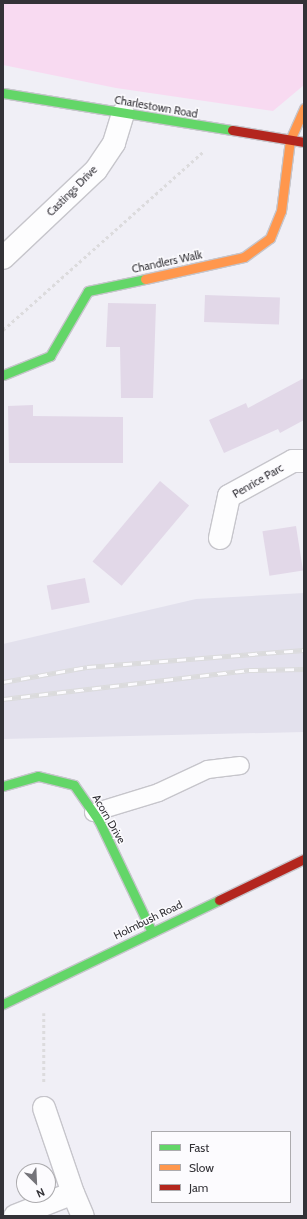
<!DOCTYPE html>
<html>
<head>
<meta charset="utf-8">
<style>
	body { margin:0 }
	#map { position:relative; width:307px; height:1219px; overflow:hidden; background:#f0eff6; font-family:Cabin,sans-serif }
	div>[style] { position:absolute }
	.built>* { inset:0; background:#e3e1ed }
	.green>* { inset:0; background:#f8daf1 }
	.building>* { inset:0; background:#e2d8e8; transform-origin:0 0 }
	.path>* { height:2.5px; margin-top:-1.25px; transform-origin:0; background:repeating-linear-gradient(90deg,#dcdbdd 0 3px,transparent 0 6px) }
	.roads { filter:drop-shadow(1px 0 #c6c5cb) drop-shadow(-1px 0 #c6c5cb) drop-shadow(0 1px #c6c5cb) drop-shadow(0 -1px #c6c5cb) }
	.lane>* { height:17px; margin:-8.5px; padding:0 8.5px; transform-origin:8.5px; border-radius:8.5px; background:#fdfdfe }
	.street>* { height:22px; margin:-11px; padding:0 11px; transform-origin:11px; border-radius:11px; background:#fdfdfe }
	.fast>* { height:9px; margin:-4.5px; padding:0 4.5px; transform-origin:4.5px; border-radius:4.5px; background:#63d668 }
	.slow>* { height:9px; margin:-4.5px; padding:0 4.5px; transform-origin:4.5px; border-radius:4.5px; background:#ff974d }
	.jam>* { height:9px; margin:-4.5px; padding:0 4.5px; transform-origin:4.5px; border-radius:4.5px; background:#b3261e }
	.rail>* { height:4.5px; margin-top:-2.25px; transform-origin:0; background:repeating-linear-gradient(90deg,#fcfbfe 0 9px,#dbdbdc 0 18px); box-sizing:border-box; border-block:1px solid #dbdbdc }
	span { translate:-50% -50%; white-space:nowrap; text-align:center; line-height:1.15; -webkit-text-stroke:3px #fcfbfe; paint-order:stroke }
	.street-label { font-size:11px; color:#333237 }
	.frame { position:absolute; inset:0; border:4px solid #333237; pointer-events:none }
	.legend { position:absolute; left:151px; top:1131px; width:140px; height:72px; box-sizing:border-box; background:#fcfbfe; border:1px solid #acabae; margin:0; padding:5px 7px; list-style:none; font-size:12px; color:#333237 }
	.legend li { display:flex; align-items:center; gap:8px; height:20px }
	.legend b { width:20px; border:1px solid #acabae }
	.north { position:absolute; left:16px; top:1163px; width:40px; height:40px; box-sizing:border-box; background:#fcfbfe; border:1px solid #acabae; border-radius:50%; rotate:156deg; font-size:11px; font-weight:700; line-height:16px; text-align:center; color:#333237 }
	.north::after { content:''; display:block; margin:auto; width:14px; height:18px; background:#75747a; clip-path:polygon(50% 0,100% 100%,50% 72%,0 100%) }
</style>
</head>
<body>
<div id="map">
	<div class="built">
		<div style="clip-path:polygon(304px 593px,304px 732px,3px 739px,3px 644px,196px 599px)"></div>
	</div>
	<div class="green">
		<div style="clip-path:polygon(3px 3px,304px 3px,304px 85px,273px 111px,116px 88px,3px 65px)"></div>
	</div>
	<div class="building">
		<div style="left:205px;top:295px;width:75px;height:27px;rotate:2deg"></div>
		<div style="clip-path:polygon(108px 303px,156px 304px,153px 398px,121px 398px,120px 347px,106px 347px)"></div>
		<div style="clip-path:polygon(304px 378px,304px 420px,280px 433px,278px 429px,224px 453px,209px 420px,246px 403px,248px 408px)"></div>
		<div style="clip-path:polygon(33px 405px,33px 416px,123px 417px,123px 463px,9px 463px,8px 406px)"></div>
		<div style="left:160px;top:481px;width:38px;height:105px;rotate:40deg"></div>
		<div style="left:296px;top:526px;width:45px;height:34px;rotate:81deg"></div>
		<div style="left:85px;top:578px;width:25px;height:39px;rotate:79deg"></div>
	</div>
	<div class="path">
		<div style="left:3px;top:330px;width:268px;rotate:-41.7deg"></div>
		<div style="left:44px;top:1013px;width:69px;rotate:90deg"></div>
	</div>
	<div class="roads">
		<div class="lane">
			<div style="left:93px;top:812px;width:68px;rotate:-17.1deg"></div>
			<div style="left:158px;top:792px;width:54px;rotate:-25.1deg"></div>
			<div style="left:207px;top:769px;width:33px;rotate:-7deg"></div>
		</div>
		<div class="street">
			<div style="left:3px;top:258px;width:128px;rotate:-43.4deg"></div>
			<div style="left:96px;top:170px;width:32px;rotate:-56deg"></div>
			<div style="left:114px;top:143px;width:31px;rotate:-73deg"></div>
			<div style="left:220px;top:538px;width:43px;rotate:-77.9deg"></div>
			<div style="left:229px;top:496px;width:73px;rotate:-28.7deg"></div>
			<div style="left:293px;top:461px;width:11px"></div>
			<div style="left:44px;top:1108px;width:90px;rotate:71.2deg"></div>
			<div style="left:15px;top:1216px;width:62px;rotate:-21.6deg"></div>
			<div style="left:73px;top:1193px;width:25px;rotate:67deg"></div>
		</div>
		<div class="fast">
			<div style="left:3px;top:93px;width:232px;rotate:9.2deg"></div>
			<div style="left:3px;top:375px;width:51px;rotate:-22deg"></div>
			<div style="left:50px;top:356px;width:75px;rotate:-59.7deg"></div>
			<div style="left:88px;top:291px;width:58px;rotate:-11.9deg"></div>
			<div style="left:3px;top:786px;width:36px;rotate:-16deg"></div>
			<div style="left:38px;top:776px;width:37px;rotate:14deg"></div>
			<div style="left:74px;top:785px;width:44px;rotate:55.2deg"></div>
			<div style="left:99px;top:821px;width:123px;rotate:64.5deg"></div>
			<div style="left:3px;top:1004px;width:240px;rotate:-25.7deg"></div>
		</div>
		<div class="slow">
			<div style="left:145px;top:279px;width:101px;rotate:-12.5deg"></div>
			<div style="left:244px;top:257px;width:32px;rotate:-36deg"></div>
			<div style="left:270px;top:238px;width:29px;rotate:-68deg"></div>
			<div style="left:281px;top:211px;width:72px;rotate:-82.8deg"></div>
			<div style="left:290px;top:140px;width:35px;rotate:-66deg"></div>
		</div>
		<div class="jam">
			<div style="left:232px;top:130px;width:73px;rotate:9.5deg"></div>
			<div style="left:219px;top:900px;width:94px;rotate:-25.8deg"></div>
		</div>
	</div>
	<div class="rail">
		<div style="left:3px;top:682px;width:85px;rotate:-10.1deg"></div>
		<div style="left:87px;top:667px;width:218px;rotate:-4.5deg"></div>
		<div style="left:3px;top:699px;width:248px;rotate:-6.7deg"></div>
		<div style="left:249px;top:670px;width:55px;rotate:-1deg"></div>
	</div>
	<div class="street-label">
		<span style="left:156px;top:107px;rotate:10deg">Charlestown Road</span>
		<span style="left:72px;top:191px;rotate:-45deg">Castings Drive</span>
		<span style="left:167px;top:262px;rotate:-12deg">Chandlers Walk</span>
		<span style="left:258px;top:481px;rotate:-30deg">Penrice Parc</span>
		<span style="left:109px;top:819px;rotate:60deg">Acorn Drive</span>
		<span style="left:148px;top:920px;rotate:-26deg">Holmbush Road</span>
	</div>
	<div class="frame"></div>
	<ul class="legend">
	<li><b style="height:5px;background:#63d668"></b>Fast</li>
	<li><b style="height:5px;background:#ff974d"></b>Slow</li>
	<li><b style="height:5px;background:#b3261e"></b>Jam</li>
	</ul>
	<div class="north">N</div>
</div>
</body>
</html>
